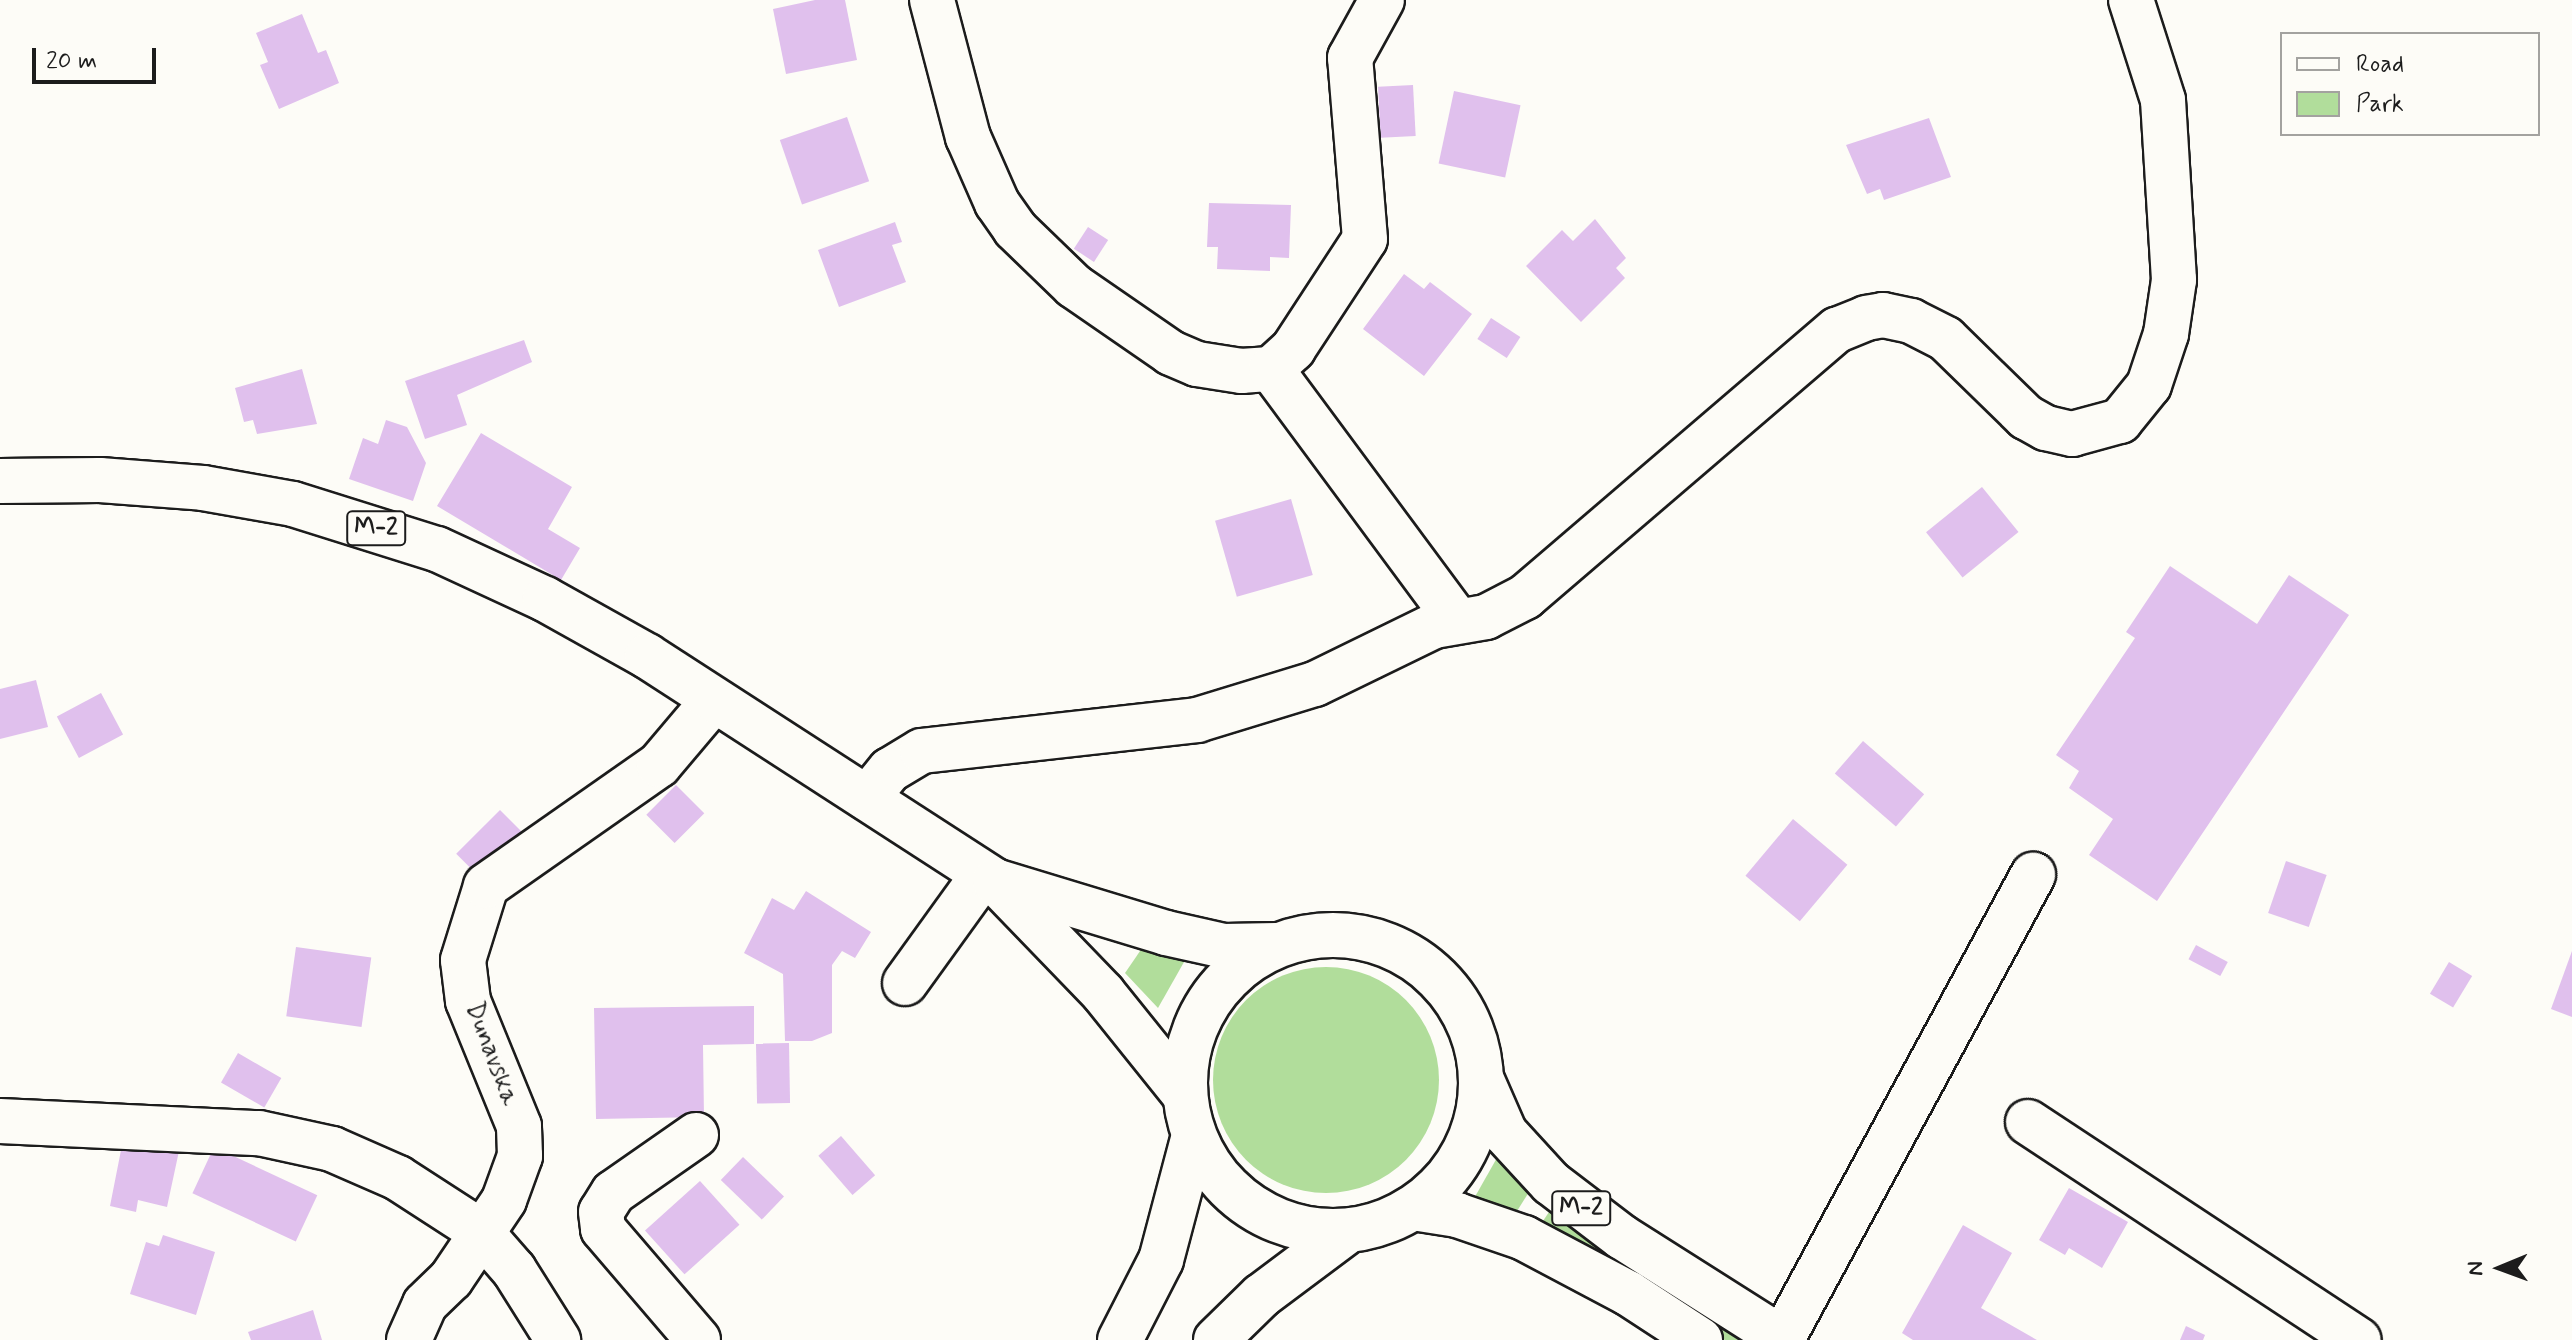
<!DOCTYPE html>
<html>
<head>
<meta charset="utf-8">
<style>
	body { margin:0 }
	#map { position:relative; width:2572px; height:1340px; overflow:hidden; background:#fdfcf7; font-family:Mynerve,sans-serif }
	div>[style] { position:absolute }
	.green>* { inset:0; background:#b1dd9b }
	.round { border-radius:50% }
	.building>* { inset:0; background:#e0c0ed; transform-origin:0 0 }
	.roads { filter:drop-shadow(2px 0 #1c1c1c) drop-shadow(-2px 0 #1c1c1c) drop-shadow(0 2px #1c1c1c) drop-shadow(0 -2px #1c1c1c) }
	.minor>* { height:44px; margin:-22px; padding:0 22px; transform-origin:22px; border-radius:22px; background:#fdfcf7 }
	.major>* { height:44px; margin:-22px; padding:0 22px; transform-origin:22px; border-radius:22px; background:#fdfcf7 }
	.major>.ring { margin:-22px; padding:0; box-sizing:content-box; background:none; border:44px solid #fdfcf7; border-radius:50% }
	.highway>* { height:44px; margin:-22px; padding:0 22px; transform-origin:22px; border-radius:22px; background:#fdfcf7 }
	span { translate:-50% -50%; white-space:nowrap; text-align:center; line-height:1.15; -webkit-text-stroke:6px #fdfcf7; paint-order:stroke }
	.shield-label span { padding:2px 6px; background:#fdfcf7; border:2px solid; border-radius:6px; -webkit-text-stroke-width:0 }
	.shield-label { font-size:24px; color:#1c1c1c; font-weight:700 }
	.street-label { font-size:26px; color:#1c1c1c }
	.legend { position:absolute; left:2280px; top:32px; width:260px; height:104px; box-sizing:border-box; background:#fdfcf7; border:2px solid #a3a29f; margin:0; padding:10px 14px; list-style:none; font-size:24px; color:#1c1c1c }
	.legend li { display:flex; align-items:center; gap:16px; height:40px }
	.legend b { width:40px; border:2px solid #a3a29f }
	.north { position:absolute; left:2460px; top:1228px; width:80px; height:80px; -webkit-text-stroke:6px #fdfcf7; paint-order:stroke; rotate:269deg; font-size:22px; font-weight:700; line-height:32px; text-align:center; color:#1c1c1c }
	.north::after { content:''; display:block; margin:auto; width:28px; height:36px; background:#1c1c1c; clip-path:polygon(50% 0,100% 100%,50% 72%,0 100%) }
	.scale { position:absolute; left:32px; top:48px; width:124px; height:36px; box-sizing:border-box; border:4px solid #1c1c1c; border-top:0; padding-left:10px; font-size:24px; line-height:28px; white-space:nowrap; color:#1c1c1c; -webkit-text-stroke:6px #fdfcf7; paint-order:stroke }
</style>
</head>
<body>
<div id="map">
	<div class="green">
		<div style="clip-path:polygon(1149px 938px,1188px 955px,1158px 1008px,1125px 973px)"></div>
		<div class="round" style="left:1213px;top:967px;width:226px;height:226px"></div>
		<div style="clip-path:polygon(1502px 1149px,1536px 1181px,1512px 1219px,1472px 1202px)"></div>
		<div style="clip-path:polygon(1557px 1200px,1771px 1340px,1725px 1340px,1537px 1230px)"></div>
	</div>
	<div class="building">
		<div style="clip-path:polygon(815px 0,845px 0,857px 60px,786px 74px,773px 9px)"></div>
		<div style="clip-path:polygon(302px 14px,318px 53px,326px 50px,339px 83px,279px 109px,260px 65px,268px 62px,256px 33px)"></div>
		<div style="left:1413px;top:85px;width:51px;height:35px;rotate:87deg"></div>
		<div style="left:1454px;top:91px;width:68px;height:74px;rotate:12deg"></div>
		<div style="left:847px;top:117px;width:68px;height:71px;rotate:71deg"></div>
		<div style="clip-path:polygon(1929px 118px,1951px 177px,1884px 200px,1880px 189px,1867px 194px,1846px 145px)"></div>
		<div style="clip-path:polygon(1209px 203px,1291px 205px,1289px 258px,1270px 257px,1270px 271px,1217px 269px,1218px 247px,1207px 247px)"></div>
		<div style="clip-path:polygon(1595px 219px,1626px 258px,1616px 268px,1625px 278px,1581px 322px,1526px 266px,1562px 230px,1573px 241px)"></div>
		<div style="clip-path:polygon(895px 222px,902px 242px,892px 245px,906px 282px,839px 307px,818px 250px)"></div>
		<div style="left:1088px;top:227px;width:24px;height:26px;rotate:33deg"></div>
		<div style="clip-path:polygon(1404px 274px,1424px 289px,1430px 282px,1472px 314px,1424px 376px,1363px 329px)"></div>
		<div style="left:1491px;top:318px;width:35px;height:25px;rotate:33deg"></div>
		<div style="clip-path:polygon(524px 340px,532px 362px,457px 395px,467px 425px,425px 439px,405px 381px)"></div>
		<div style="clip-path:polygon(302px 369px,317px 424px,257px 434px,253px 420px,244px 422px,235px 388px)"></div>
		<div style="clip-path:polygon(386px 420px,407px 427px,426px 463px,413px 501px,349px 479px,363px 438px,378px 444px)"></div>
		<div style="clip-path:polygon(481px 433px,572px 487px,548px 529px,580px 548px,561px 580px,437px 506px)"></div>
		<div style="left:1982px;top:487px;width:58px;height:72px;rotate:51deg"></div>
		<div style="left:1291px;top:499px;width:79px;height:79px;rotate:74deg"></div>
		<div style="clip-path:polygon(2170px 566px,2257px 624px,2289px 575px,2349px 615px,2157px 901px,2089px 855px,2113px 819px,2069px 788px,2079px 771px,2056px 755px,2135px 638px,2126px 632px)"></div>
		<div style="clip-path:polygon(36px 680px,48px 727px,0 739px,0 689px)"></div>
		<div style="left:101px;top:693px;width:47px;height:50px;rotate:62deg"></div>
		<div style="left:1863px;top:741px;width:81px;height:43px;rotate:41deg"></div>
		<div style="left:676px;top:785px;width:40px;height:42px;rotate:45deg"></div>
		<div style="left:500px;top:810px;width:35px;height:62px;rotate:45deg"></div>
		<div style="left:1793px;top:819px;width:71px;height:74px;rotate:40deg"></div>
		<div style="left:2286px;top:861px;width:43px;height:55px;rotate:19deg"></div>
		<div style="clip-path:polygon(806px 891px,871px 932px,855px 958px,842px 951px,832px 965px,832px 1033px,812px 1041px,785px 1041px,783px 974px,744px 953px,772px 898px,794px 910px)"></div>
		<div style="left:2196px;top:945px;width:36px;height:16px;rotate:28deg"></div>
		<div style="left:296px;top:947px;width:76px;height:70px;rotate:8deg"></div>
		<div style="clip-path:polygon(2572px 951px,2572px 1017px,2551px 1009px)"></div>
		<div style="left:2449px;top:962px;width:27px;height:37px;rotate:31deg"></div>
		<div style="clip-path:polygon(754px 1006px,754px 1044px,703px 1045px,704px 1117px,596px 1119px,594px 1008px)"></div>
		<div style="left:789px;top:1043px;width:60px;height:33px;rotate:89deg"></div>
		<div style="left:238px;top:1053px;width:50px;height:34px;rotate:30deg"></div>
		<div style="left:841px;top:1136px;width:52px;height:30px;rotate:49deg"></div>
		<div style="clip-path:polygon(123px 1140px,179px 1151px,167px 1207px,138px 1200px,136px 1212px,110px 1206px)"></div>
		<div style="left:214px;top:1147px;width:114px;height:51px;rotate:25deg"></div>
		<div style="left:743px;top:1157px;width:57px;height:32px;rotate:44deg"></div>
		<div style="left:700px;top:1181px;width:59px;height:74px;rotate:48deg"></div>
		<div style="clip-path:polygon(2069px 1188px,2128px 1222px,2102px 1268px,2069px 1248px,2065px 1255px,2039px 1240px)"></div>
		<div style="clip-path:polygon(1963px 1225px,2012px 1253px,1981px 1308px,2037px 1340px,1913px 1340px,1902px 1333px)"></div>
		<div style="clip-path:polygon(163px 1235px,215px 1252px,196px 1315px,130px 1294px,146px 1242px,159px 1246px)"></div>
		<div style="clip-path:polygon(313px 1310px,322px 1340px,251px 1340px,248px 1332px)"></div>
		<div style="clip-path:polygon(2186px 1326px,2205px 1335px,2203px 1340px,2180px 1340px)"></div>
	</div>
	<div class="roads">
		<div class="minor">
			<div style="left:932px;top:0;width:142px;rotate:75.3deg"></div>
			<div style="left:968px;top:137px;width:72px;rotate:66.3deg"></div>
			<div style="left:997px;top:203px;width:32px;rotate:55deg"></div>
			<div style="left:1015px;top:229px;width:82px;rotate:44deg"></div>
			<div style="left:1074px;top:286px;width:118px;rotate:34.6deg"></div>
			<div style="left:1171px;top:353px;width:28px;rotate:23deg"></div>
			<div style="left:1197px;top:364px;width:45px;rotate:9deg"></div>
			<div style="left:1241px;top:371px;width:30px;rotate:-4deg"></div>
			<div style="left:1271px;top:369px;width:310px;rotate:53.5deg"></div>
			<div style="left:1271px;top:369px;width:30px;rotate:-42deg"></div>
			<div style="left:1293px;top:349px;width:131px;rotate:-56.8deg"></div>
			<div style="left:1365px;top:239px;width:182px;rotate:-94.7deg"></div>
			<div style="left:1350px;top:58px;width:66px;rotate:-61.1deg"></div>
			<div style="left:867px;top:798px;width:36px;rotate:-51deg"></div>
			<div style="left:890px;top:770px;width:37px;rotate:-31deg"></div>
			<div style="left:922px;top:751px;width:277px;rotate:-6.4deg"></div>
			<div style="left:1197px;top:720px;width:123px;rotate:-17deg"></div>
			<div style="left:1315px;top:684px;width:132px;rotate:-26deg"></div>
			<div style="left:1434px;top:626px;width:53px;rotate:-9.8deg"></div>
			<div style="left:1486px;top:617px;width:44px;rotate:-27.1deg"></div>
			<div style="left:1525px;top:597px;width:411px;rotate:-40.6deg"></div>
			<div style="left:1837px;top:330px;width:31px;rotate:-22deg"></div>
			<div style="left:1866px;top:318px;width:17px;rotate:-10deg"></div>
			<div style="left:1883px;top:315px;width:29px;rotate:12deg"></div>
			<div style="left:1911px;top:321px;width:39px;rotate:27deg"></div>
			<div style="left:1946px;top:339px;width:112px;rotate:44.3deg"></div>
			<div style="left:2026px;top:417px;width:23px;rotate:29deg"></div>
			<div style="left:2046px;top:428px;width:27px;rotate:13deg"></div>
			<div style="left:2072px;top:434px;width:50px;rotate:-15.2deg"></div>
			<div style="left:2120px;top:421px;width:46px;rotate:-51.1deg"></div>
			<div style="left:2149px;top:385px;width:54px;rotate:-71.6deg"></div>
			<div style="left:2166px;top:334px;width:55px;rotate:-81.6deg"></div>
			<div style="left:2174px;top:280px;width:180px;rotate:-93.5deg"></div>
			<div style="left:2163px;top:100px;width:105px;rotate:-107.7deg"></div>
			<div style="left:905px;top:983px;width:133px;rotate:-54.2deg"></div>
			<div style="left:0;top:1121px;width:259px;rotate:2.7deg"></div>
			<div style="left:259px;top:1133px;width:75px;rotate:12.4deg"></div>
			<div style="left:332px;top:1149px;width:72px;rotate:23.7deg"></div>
			<div style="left:398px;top:1178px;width:98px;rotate:32.9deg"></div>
			<div style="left:480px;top:1231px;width:52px;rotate:48.9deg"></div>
			<div style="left:514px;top:1270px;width:83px;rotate:57.8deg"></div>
			<div style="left:2028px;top:1122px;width:396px;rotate:33.4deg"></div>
			<div style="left:696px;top:1135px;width:101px;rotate:145.1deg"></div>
			<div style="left:613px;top:1193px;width:22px;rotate:122deg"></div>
			<div style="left:601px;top:1212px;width:17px;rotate:83deg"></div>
			<div style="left:603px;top:1229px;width:146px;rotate:49.4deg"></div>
			<div style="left:1782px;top:1339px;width:528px;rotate:-61.59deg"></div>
			<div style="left:409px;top:1340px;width:39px;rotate:-66deg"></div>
			<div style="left:425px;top:1304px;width:36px;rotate:-44deg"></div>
			<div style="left:451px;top:1279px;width:95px;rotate:-56.1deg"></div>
			<div style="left:504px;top:1200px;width:47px;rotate:-70deg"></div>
			<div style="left:520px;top:1156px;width:30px;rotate:-92deg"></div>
			<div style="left:519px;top:1126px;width:135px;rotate:-112.2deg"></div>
			<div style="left:468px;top:1001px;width:41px;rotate:-97deg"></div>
			<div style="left:463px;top:960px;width:77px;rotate:-72.7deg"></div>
			<div style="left:486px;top:886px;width:211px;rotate:-35deg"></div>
			<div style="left:659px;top:765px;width:84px;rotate:-49.8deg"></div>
		</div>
		<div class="major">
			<div style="left:0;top:481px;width:100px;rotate:-0.6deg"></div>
			<div style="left:100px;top:480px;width:103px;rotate:4.4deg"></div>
			<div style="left:203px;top:488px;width:91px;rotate:10.1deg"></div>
			<div style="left:293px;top:504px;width:151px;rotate:17.4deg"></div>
			<div style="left:437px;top:549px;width:119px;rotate:24.8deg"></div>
			<div style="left:545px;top:599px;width:117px;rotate:29.2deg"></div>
			<div style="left:647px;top:656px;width:414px;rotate:32.9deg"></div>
			<div style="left:995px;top:881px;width:179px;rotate:16.9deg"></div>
			<div style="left:1166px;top:933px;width:59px;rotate:12.6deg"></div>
			<div style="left:1224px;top:946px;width:53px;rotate:-1.1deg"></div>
			<div style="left:995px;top:881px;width:156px;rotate:46deg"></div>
			<div style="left:1103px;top:993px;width:131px;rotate:51.2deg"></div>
			<div class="ring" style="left:1185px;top:935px;width:252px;height:252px"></div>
			<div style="left:1481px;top:1078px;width:60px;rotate:66.4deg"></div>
			<div style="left:1505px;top:1133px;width:68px;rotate:47.4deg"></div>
			<div style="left:1551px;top:1183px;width:89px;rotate:37.3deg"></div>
			<div style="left:1622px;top:1237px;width:192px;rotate:32.4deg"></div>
			<div style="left:1413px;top:1208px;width:45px;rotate:9deg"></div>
			<div style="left:1457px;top:1215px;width:71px;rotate:18.9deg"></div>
			<div style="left:1524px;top:1238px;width:118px;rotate:27.9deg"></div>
			<div style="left:1628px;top:1293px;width:86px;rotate:33.1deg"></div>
		</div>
		<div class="highway">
			<div style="left:1120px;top:1340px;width:90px;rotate:-62.9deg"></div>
			<div style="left:1161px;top:1260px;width:129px;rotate:-75.2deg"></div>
			<div style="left:1216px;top:1340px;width:63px;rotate:-44.4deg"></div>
			<div style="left:1261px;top:1296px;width:109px;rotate:-36.8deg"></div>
		</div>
	</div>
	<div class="shield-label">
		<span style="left:376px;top:528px">M-2</span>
		<span style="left:1581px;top:1208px">M-2</span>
	</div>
	<div class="street-label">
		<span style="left:491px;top:1054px;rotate:69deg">Dunavska</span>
	</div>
	<ul class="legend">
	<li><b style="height:10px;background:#fdfcf7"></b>Road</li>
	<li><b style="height:22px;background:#b1dd9b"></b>Park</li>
	</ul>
	<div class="north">N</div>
	<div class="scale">20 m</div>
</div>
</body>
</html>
